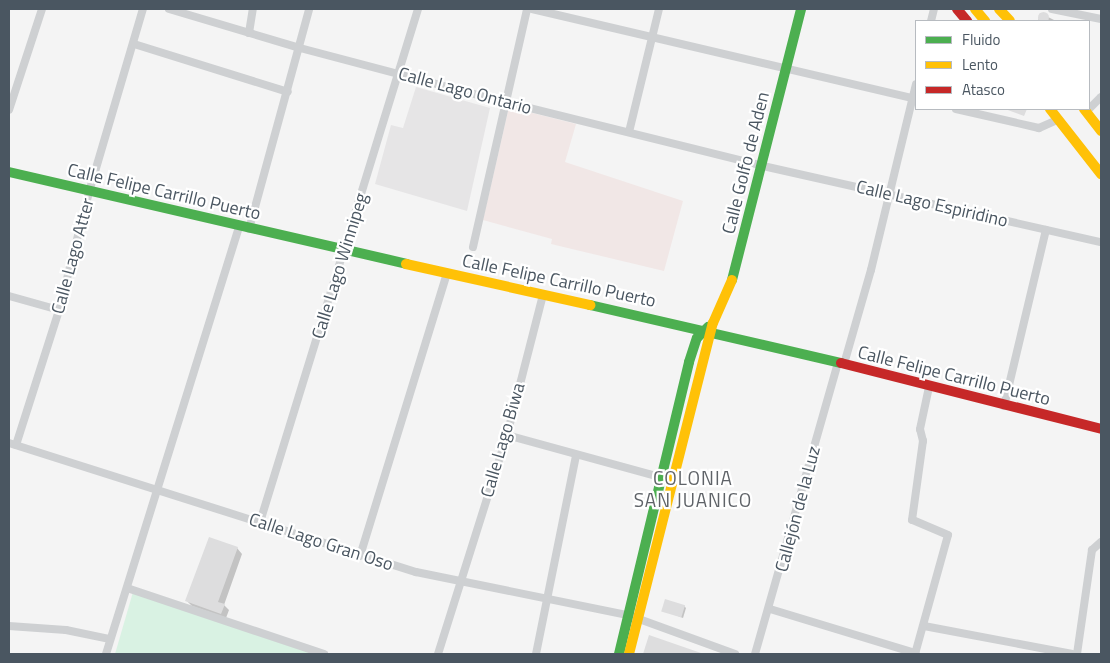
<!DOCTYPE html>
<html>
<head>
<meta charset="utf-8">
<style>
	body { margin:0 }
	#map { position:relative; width:1110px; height:663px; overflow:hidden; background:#f4f4f4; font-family:"Titillium Web",sans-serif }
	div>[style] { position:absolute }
	.education>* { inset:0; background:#e6e5e6 }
	.medical>* { inset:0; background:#f1e7e6 }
	.green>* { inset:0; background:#d9f2e3 }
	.shadow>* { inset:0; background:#0003 }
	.building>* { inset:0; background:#ddddde; transform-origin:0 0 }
	.round { border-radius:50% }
	.street>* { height:8px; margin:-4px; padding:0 4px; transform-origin:4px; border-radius:4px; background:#ced0d2 }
	.fast>* { height:10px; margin:-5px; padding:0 5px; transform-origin:5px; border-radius:5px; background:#4caf50 }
	.slow>* { height:10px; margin:-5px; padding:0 5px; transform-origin:5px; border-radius:5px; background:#ffc107 }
	.jam>* { height:10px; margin:-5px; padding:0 5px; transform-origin:5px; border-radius:5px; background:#c62828 }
	span { translate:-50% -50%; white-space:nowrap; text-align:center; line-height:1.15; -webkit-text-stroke:4.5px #fff; paint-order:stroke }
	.street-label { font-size:18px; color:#4a5661 }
	.neighbourhood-label { font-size:19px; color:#5f6368; letter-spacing:1px }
	.frame { position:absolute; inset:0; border:10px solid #4a5661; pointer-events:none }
	.legend { position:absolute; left:915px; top:20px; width:175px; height:90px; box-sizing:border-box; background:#fff; border:1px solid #b7bbc0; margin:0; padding:6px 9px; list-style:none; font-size:15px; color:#4a5661 }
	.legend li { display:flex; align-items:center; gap:10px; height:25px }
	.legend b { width:25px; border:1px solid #b7bbc0 }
</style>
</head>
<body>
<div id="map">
	<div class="education">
		<div style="clip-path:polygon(416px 87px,490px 108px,467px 211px,375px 184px,391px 125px,403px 128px)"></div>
	</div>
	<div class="medical">
		<div style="clip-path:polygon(509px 107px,576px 124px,565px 162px,683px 201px,664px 271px,551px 244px,552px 239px,483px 220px)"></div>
	</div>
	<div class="green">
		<div style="clip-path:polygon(133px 592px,320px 654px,115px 654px)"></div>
	</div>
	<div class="shadow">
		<div style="clip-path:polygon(1040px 13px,1056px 21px,1038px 21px)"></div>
		<div style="clip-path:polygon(237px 548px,242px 554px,224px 605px,229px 610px,226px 618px,192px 606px,187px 601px)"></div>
		<div style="clip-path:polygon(684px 606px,686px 608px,683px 618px,663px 610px)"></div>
		<div style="clip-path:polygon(649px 637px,700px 654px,645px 654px)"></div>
	</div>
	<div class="building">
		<div class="round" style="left:1037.5px;top:11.5px;width:11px;height:11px"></div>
		<div style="clip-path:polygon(1005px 109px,1027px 109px,1024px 116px)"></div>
		<div style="clip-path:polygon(209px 537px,238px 547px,218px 602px,225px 604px,221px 614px,185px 601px)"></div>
		<div style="left:665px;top:599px;width:21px;height:13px;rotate:17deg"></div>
		<div style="clip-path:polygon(649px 635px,701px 653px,700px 654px,643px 654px)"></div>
	</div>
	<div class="street">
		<div style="left:169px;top:9px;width:137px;rotate:16.6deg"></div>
		<div style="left:300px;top:48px;width:212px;rotate:14.8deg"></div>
		<div style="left:505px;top:102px;width:266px;rotate:13.9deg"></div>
		<div style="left:763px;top:166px;width:346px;rotate:12.7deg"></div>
		<div style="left:532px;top:9px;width:394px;rotate:13.2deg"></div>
		<div style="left:1052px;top:9px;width:50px;rotate:11.5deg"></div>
		<div style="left:931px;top:21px;width:12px;rotate:-76deg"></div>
		<div style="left:249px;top:33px;width:24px;rotate:-81deg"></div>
		<div style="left:134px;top:44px;width:161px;rotate:17.3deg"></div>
		<div style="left:956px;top:109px;width:85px;rotate:12.9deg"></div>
		<div style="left:1039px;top:128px;width:20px;rotate:-24deg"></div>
		<div style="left:9px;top:110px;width:106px;rotate:-71.9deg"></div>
		<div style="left:1086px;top:112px;width:21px;rotate:-45deg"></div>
		<div style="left:629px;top:132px;width:127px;rotate:-76.3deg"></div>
		<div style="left:249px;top:229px;width:228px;rotate:-74.7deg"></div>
		<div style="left:473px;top:247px;width:244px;rotate:-77.2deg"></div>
		<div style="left:9px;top:296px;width:52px;rotate:15.6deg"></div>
		<div style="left:844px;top:364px;width:98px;rotate:-74deg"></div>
		<div style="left:871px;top:270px;width:191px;rotate:-76.4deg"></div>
		<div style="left:1004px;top:406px;width:181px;rotate:-76.6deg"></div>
		<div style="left:507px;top:435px;width:158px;rotate:15.4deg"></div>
		<div style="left:9px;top:443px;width:427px;rotate:17.6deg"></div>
		<div style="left:416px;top:572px;width:216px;rotate:11.5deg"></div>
		<div style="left:628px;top:615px;width:114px;rotate:20deg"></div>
		<div style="left:16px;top:445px;width:142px;rotate:-72.3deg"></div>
		<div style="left:59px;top:310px;width:122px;rotate:-75.7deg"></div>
		<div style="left:89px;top:192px;width:191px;rotate:-73.6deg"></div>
		<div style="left:260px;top:522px;width:537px;rotate:-72.88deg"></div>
		<div style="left:360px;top:556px;width:295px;rotate:-72.9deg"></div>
		<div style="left:127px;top:588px;width:208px;rotate:18.5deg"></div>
		<div style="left:770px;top:609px;width:152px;rotate:16.9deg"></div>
		<div style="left:9px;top:626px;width:57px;rotate:4deg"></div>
		<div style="left:66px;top:630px;width:45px;rotate:11.6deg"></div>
		<div style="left:924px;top:626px;width:151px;rotate:10.7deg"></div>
		<div style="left:106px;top:654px;width:448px;rotate:-72.7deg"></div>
		<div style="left:438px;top:654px;width:230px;rotate:-72.5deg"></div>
		<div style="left:507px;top:435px;width:145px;rotate:-75.6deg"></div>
		<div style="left:536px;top:654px;width:203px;rotate:-78.6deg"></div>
		<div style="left:755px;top:654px;width:303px;rotate:-74.1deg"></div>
		<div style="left:915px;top:654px;width:123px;rotate:-74.5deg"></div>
		<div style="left:948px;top:535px;width:39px;rotate:-157deg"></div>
		<div style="left:912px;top:520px;width:80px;rotate:-82.1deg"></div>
		<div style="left:923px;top:441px;width:12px;rotate:-104deg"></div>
		<div style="left:920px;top:429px;width:43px;rotate:-77.9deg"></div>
		<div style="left:1077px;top:654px;width:105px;rotate:-81.8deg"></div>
		<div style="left:1092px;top:550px;width:12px;rotate:-42deg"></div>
	</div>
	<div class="fast">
		<div style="left:9px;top:172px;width:408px;rotate:13deg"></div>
		<div style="left:732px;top:280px;width:280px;rotate:-75.7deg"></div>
		<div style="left:590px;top:305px;width:258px;rotate:13deg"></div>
		<div style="left:619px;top:654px;width:300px;rotate:-76.5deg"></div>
		<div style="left:689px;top:362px;width:25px;rotate:-72deg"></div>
		<div style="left:697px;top:338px;width:16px;rotate:-45deg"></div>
	</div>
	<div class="slow">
		<div style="left:975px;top:9px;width:16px;rotate:50deg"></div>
		<div style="left:999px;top:9px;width:16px;rotate:47deg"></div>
		<div style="left:1050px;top:109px;width:83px;rotate:51.9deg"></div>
		<div style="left:1084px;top:109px;width:28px;rotate:52deg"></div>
		<div style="left:406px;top:264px;width:189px;rotate:12.6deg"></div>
		<div style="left:629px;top:654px;width:341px;rotate:-75.8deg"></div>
		<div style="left:713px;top:323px;width:47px;rotate:-66.2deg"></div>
	</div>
	<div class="jam">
		<div style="left:957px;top:9px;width:16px;rotate:50deg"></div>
		<div style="left:841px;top:363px;width:268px;rotate:14.2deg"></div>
	</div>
	<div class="street-label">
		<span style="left:465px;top:91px;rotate:15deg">Calle Lago Ontario</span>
		<span style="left:746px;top:163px;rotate:-76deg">Calle Golfo de Aden</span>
		<span style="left:164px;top:192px;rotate:13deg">Calle Felipe Carrillo Puerto</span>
		<span style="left:932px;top:204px;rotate:13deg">Calle Lago Espiridino</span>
		<span style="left:73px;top:256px;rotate:-75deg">Calle Lago Atter</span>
		<span style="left:340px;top:266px;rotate:-73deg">Calle Lago Winnipeg</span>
		<span style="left:559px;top:281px;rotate:12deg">Calle Felipe Carrillo Puerto</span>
		<span style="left:954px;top:376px;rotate:14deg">Calle Felipe Carrillo Puerto</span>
		<span style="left:503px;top:440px;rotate:-74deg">Calle Lago Biwa</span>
		<span style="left:798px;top:509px;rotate:-75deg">Callejón de la Luz</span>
		<span style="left:321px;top:542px;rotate:18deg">Calle Lago Gran Oso</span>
	</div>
	<div class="neighbourhood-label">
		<span style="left:693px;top:489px">COLONIA<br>SAN JUANICO</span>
	</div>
	<div class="frame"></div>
	<ul class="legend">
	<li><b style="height:6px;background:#4caf50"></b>Fluido</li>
	<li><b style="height:6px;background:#ffc107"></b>Lento</li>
	<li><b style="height:6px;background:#c62828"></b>Atasco</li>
	</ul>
</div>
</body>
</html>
